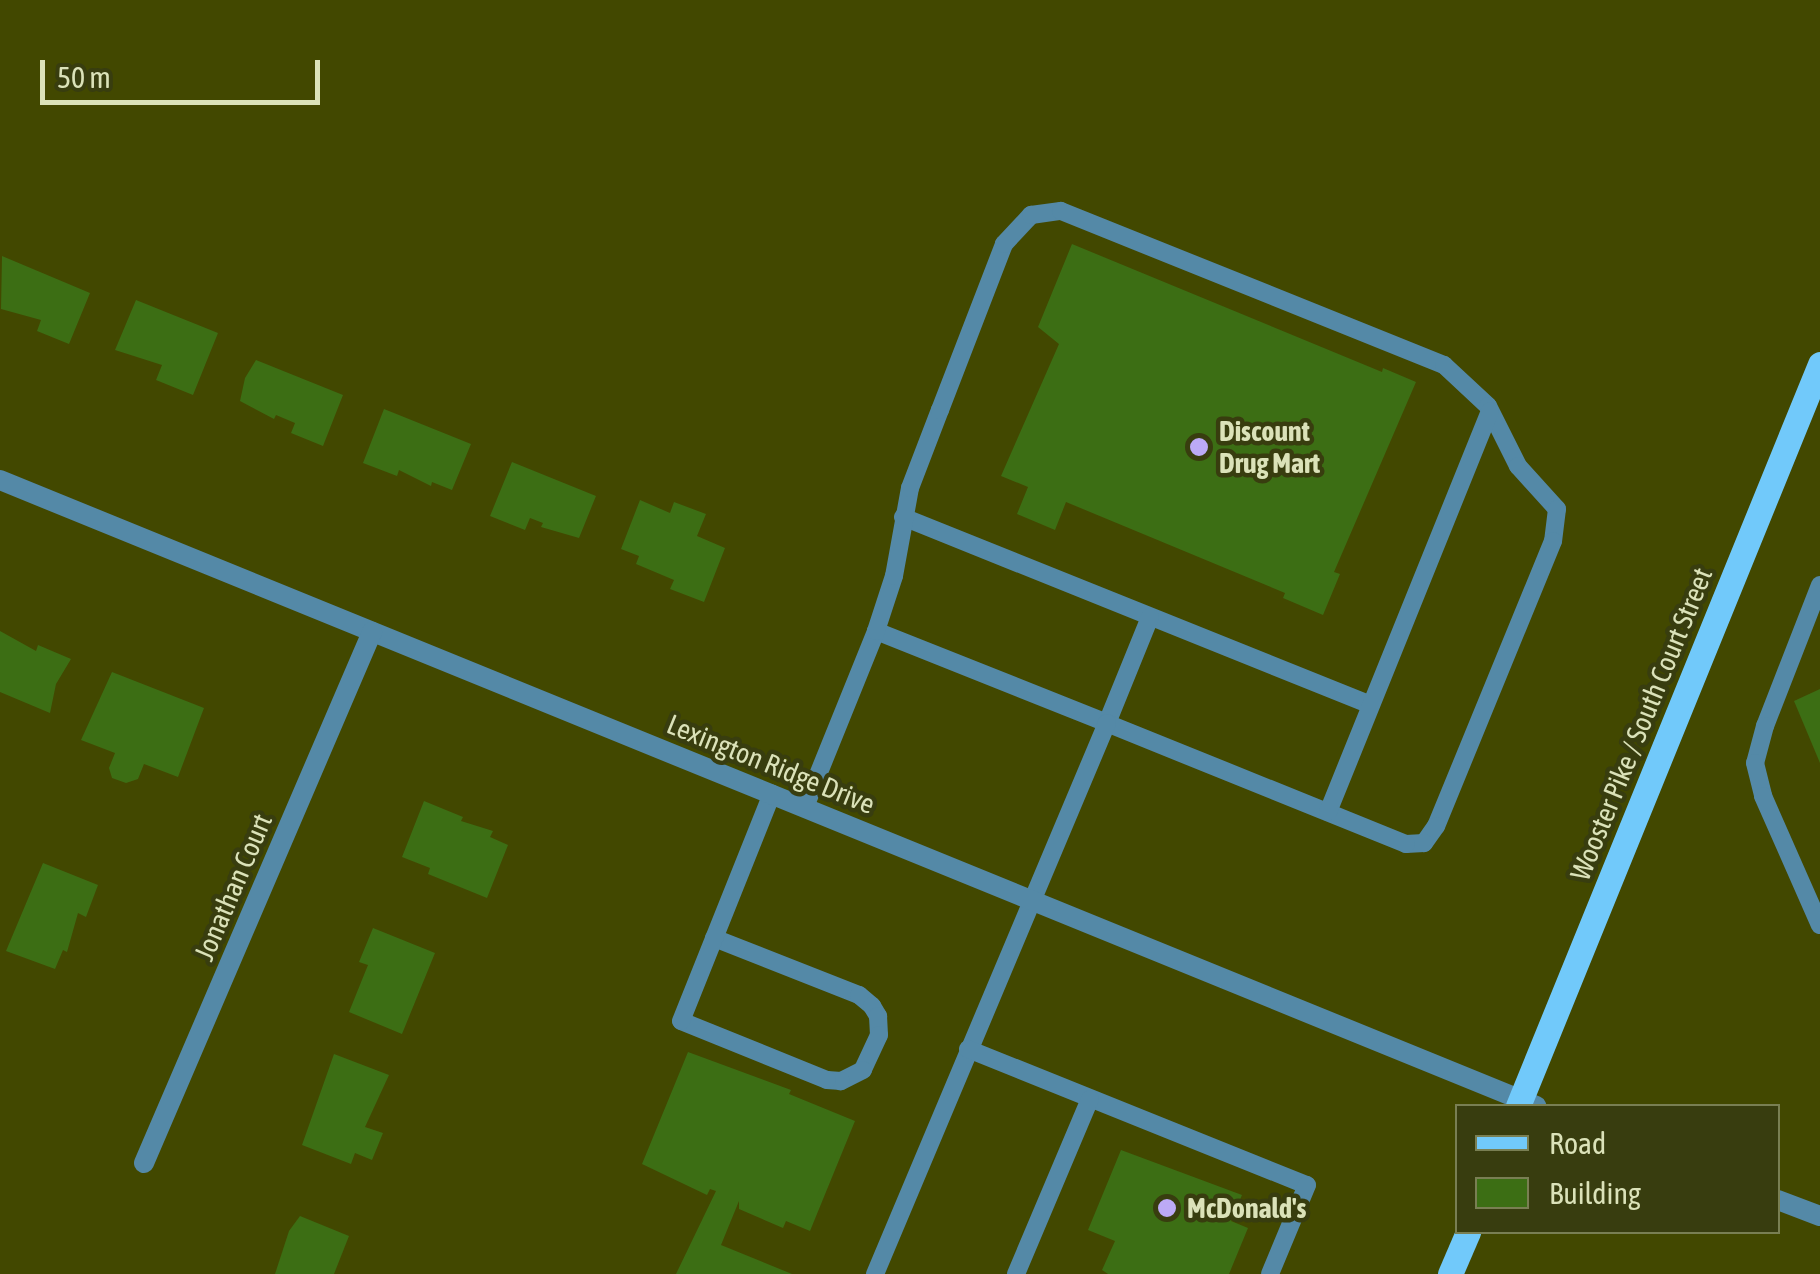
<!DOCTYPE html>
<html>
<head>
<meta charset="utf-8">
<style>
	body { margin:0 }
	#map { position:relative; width:1820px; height:1274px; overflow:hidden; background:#424800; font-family:"Asap Condensed",sans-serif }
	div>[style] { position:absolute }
	.building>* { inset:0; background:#3c6e14 }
	.lane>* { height:18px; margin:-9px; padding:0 9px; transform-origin:9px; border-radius:9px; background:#5489a7 }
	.street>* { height:20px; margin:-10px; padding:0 10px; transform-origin:10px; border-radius:10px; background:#5489a7 }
	.primary>* { height:25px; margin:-12.5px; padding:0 12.5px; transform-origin:12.5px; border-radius:12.5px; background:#71c9fa }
	.dots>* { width:28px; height:28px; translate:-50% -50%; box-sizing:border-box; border:5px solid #383d0f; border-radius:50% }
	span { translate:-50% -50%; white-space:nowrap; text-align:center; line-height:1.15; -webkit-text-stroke:9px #383d0f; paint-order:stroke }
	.poi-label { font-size:28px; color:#dbe2b9; font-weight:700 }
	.left { translate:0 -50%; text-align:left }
	.street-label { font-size:28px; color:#dbe2b9 }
	.legend { position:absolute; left:1455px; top:1104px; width:325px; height:130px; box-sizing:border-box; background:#383d0f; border:2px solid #797f53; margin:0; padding:12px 18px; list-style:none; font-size:30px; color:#dbe2b9 }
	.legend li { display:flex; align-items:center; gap:20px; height:50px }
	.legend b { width:50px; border:2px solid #797f53 }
	.scale { position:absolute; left:40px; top:60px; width:280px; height:45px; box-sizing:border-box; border:5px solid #dbe2b9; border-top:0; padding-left:12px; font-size:30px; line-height:35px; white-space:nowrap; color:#dbe2b9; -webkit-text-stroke:8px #383d0f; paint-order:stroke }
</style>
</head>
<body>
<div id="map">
	<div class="building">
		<div style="clip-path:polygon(1072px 244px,1382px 372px,1383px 368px,1416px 382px,1334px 572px,1340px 574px,1323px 615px,1283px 598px,1285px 593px,1066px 502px,1055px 530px,1017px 514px,1028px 487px,1001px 476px,1059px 344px,1038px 327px)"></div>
		<div style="clip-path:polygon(2px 256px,90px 293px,69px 344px,37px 331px,41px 320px,1px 309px)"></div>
		<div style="clip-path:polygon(136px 300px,218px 333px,193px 395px,156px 380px,162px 365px,115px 350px)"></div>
		<div style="clip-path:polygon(256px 360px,343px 395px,323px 446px,291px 433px,295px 423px,276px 415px,274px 419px,240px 401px,245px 378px)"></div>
		<div style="clip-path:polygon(384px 409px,471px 444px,452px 490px,432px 482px,431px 486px,399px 470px,397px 476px,363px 463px)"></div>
		<div style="clip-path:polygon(512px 462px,596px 496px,579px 538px,541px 527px,543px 523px,530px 518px,525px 530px,490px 516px)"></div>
		<div style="clip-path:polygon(640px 500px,670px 513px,674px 502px,706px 514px,697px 536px,725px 548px,704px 602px,670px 589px,674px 580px,636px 564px,639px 556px,621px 549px)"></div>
		<div style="clip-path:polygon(0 631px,36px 651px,38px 645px,71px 659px,56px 684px,50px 713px,0 692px)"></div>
		<div style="clip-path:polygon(112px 672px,204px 708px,178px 777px,144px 764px,138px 779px,126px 783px,112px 778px,109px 768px,115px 753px,81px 740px)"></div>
		<div style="clip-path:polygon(1820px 689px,1820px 763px,1794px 701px)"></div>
		<div style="clip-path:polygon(424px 801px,463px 817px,461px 821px,493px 831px,490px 837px,508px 845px,487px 898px,428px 874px,430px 868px,402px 857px)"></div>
		<div style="clip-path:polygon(43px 863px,98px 885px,86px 917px,78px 913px,67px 952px,63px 950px,55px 969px,6px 951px)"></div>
		<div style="clip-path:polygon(373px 928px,435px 953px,402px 1034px,349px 1012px,368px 965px,359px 962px)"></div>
		<div style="clip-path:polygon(688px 1052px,791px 1090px,789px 1094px,855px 1121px,810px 1231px,786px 1221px,783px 1228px,739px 1209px,739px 1201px,721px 1245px,792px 1274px,676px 1274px,716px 1191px,710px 1189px,707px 1195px,642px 1164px)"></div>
		<div style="clip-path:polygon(334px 1054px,389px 1075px,365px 1127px,383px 1133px,372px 1160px,355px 1153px,351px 1164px,302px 1145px)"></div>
		<div style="clip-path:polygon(1121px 1150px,1242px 1195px,1231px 1221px,1248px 1228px,1229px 1274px,1108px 1274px,1102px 1270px,1115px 1241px,1088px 1230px)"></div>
		<div style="clip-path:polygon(300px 1216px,349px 1236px,334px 1274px,275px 1274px,289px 1231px)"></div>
	</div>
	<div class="lane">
		<div style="left:903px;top:517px;width:504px;rotate:21.89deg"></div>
		<div style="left:1820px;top:585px;width:151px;rotate:111.3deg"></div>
		<div style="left:1765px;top:726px;width:38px;rotate:105deg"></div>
		<div style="left:1755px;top:763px;width:34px;rotate:76deg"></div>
		<div style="left:1763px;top:796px;width:141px;rotate:66.2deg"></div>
		<div style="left:876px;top:631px;width:249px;rotate:21.7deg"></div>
		<div style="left:1107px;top:723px;width:114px;rotate:-67.9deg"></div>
		<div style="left:805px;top:807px;width:190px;rotate:-68deg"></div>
		<div style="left:876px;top:631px;width:58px;rotate:-71.9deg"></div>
		<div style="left:894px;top:576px;width:89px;rotate:-79.7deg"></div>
		<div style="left:910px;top:488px;width:84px;rotate:-69deg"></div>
		<div style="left:940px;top:410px;width:178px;rotate:-68.9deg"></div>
		<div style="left:1004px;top:244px;width:40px;rotate:-47deg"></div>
		<div style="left:1031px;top:215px;width:30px;rotate:-8deg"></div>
		<div style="left:1061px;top:211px;width:413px;rotate:21.9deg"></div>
		<div style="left:1444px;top:365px;width:60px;rotate:43deg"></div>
		<div style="left:1488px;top:406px;width:67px;rotate:63.4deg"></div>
		<div style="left:1518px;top:466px;width:58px;rotate:47.8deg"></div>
		<div style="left:1557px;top:509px;width:32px;rotate:97deg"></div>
		<div style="left:1553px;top:541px;width:308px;rotate:112.3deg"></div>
		<div style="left:1436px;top:826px;width:21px;rotate:125deg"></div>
		<div style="left:1424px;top:843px;width:18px;rotate:177deg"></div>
		<div style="left:1406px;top:844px;width:323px;rotate:-158deg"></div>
		<div style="left:1107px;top:723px;width:598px;rotate:112.83deg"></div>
		<div style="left:1328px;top:812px;width:432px;rotate:-68deg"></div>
		<div style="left:714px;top:938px;width:156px;rotate:21.5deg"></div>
		<div style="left:859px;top:995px;width:17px;rotate:40deg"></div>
		<div style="left:872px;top:1006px;width:12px;rotate:59deg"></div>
		<div style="left:878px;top:1016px;width:19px;rotate:87deg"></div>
		<div style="left:879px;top:1035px;width:38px;rotate:115deg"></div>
		<div style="left:863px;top:1070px;width:25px;rotate:153deg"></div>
		<div style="left:841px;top:1081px;width:14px;rotate:-176deg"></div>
		<div style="left:827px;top:1080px;width:157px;rotate:-158deg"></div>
		<div style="left:681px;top:1021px;width:245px;rotate:-68.2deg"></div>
		<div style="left:968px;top:1049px;width:365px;rotate:21.9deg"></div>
		<div style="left:1307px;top:1185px;width:96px;rotate:112.6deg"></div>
		<div style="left:1016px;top:1274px;width:190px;rotate:-67.1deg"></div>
	</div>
	<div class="street">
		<div style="left:0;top:480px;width:1659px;rotate:22.17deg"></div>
		<div style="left:144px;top:1163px;width:578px;rotate:-66.76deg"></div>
		<div style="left:1778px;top:1200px;width:45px;rotate:20.9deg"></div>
	</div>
	<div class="primary">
		<div style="left:1518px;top:1106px;width:801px;rotate:-67.85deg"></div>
		<div style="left:1450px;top:1274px;width:46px;rotate:-66.8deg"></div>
	</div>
	<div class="dots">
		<div style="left:1199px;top:447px;background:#bcaaf6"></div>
		<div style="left:1167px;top:1208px;background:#bcaaf6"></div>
	</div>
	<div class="poi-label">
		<span class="left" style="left:1219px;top:447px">Discount<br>Drug Mart</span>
		<span class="left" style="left:1187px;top:1208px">McDonald's</span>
	</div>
	<div class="street-label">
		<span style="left:1641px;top:724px;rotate:-68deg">Wooster Pike / South Court Street</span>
		<span style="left:771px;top:764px;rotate:22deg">Lexington Ridge Drive</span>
		<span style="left:233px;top:887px;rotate:-67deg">Jonathan Court</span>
	</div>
	<ul class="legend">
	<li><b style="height:12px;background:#71c9fa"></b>Road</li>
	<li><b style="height:28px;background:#3c6e14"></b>Building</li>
	</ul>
	<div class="scale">50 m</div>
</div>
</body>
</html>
